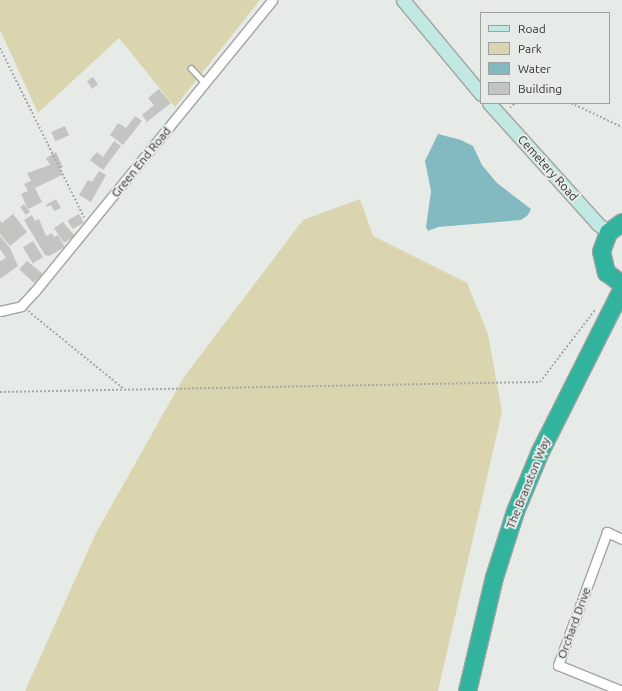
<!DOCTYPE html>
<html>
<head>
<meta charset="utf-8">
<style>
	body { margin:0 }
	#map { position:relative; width:622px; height:691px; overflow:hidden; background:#e7ebe8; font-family:Ubuntu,sans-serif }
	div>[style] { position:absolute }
	.green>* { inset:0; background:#dad5ae }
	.water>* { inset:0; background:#83bac1 }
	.building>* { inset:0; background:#c3c5c1; transform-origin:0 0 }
	.path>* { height:2px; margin-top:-1px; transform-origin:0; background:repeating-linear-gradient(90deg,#a6a9a7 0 2px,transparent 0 4px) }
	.roads { filter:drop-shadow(1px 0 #a1a5a2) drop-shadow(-1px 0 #a1a5a2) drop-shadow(0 1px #a1a5a2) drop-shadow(0 -1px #a1a5a2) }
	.lane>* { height:4.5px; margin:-2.25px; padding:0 2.25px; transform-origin:2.25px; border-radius:2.25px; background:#fff }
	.street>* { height:9px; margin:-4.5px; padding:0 4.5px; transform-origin:4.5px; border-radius:4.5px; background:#fff }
	.secondary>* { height:13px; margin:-6.5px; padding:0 6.5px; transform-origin:6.5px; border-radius:6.5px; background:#c1e8e2 }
	.highway>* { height:17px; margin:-8.5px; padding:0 8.5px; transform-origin:8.5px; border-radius:8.5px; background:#31b39e }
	span { translate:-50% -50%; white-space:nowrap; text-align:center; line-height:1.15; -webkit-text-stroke:4px #e7ebe8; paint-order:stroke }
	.street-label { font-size:12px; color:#313331 }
	.legend { position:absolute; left:480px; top:12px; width:130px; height:92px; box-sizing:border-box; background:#e7ebe8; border:1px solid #9ea19f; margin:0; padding:5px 7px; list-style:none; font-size:12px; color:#313331 }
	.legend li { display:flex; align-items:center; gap:8px; height:20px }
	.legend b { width:20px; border:1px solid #9ea19f }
</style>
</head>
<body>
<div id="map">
	<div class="green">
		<div style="clip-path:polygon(0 0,260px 0,175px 107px,119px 38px,38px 113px,0 30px)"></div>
		<div style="clip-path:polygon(360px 199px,373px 236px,467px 283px,488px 334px,502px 412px,438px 691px,25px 691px,96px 533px,184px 377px,303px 220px)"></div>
	</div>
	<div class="water">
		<div style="clip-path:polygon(438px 134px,461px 140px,473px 146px,482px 165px,497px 183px,531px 209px,528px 215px,521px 220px,438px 227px,428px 231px,426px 227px,431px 191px,425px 161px)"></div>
	</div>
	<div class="building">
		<div style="clip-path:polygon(93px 77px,98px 84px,92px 89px,87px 81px)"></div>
		<div style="clip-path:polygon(159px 89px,171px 103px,147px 122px,142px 115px,154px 105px,148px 98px)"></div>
		<div style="clip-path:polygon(135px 116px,142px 121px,123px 145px,110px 135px,118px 123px,126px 128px)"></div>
		<div style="left:65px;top:126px;width:10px;height:15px;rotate:66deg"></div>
		<div style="clip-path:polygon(114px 141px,121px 146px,103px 170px,90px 160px,97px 152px,103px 157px)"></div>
		<div style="clip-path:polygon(56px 152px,63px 167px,60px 169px,62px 175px,35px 188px,42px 202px,28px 209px,21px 194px,28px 191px,24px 184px,31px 181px,27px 173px,50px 165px,46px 158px)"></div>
		<div style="clip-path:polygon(99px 171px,106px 175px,91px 202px,79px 195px,88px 180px,92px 182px)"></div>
		<div style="clip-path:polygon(56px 199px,61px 208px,54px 211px,51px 205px,47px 207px,46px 205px)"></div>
		<div style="left:24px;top:204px;width:10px;height:5px;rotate:53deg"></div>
		<div style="clip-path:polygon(13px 214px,27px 232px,10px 246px,0 234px,0 220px,2px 223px)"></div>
		<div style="left:79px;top:214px;width:10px;height:13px;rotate:61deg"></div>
		<div style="clip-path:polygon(32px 215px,35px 221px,39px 219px,46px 236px,52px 233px,54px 237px,58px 235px,65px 247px,49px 256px,45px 255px,24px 220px)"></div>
		<div style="clip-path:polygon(63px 222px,75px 236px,64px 243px,54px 228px)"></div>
		<div style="clip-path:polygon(0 236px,10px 248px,18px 266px,0 279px,0 261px,6px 258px,0 249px)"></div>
		<div style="left:33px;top:241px;width:19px;height:12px;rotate:58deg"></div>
		<div style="clip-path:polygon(27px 261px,43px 274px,34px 283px,19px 269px)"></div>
	</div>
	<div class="path">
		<div style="left:0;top:48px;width:189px;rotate:63.6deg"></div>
		<div style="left:571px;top:103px;width:56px;rotate:25.2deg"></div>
		<div style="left:510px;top:108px;width:7px;rotate:-45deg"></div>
		<div style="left:28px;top:311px;width:124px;rotate:39.1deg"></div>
		<div style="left:0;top:392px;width:540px;rotate:-1.06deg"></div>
		<div style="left:540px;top:382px;width:91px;rotate:-52.6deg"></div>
	</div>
	<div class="roads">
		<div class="lane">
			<div style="left:191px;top:68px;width:21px;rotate:47deg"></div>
		</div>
		<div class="street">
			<div style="left:0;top:311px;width:22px;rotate:-13deg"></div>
			<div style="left:21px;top:306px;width:21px;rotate:-47deg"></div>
			<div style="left:35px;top:291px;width:375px;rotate:-50.8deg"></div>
			<div style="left:622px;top:539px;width:17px;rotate:-155deg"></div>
			<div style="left:607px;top:532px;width:142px;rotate:110.2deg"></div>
			<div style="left:558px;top:665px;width:69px;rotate:22.1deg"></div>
		</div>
		<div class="secondary">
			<div style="left:403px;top:0;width:122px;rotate:50.3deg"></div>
			<div style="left:489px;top:103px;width:163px;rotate:48deg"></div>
			<div style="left:598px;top:224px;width:13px;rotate:39deg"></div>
		</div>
		<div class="highway">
			<div style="left:622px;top:222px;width:17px;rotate:144deg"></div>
			<div style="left:608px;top:232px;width:20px;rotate:110deg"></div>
			<div style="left:601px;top:251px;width:22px;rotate:77deg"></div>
			<div style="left:606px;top:272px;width:20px;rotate:37deg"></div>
			<div style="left:467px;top:691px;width:117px;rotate:-76.7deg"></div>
			<div style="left:494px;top:577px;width:69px;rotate:-72.3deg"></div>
			<div style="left:515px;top:511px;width:65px;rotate:-67.4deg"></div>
			<div style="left:540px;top:451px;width:182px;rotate:-63.3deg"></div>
		</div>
	</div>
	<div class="street-label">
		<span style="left:141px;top:162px;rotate:-51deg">Green End Road</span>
		<span style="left:548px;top:168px;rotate:48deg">Cemetery Road</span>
		<span style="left:528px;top:483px;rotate:-68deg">The Branston Way</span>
		<span style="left:574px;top:623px;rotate:-70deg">Orchard Drive</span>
	</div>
	<ul class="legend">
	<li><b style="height:5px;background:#c1e8e2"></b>Road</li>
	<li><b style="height:11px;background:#dad5ae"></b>Park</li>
	<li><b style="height:11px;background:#83bac1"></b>Water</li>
	<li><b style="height:11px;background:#c3c5c1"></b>Building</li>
	</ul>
</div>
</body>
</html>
